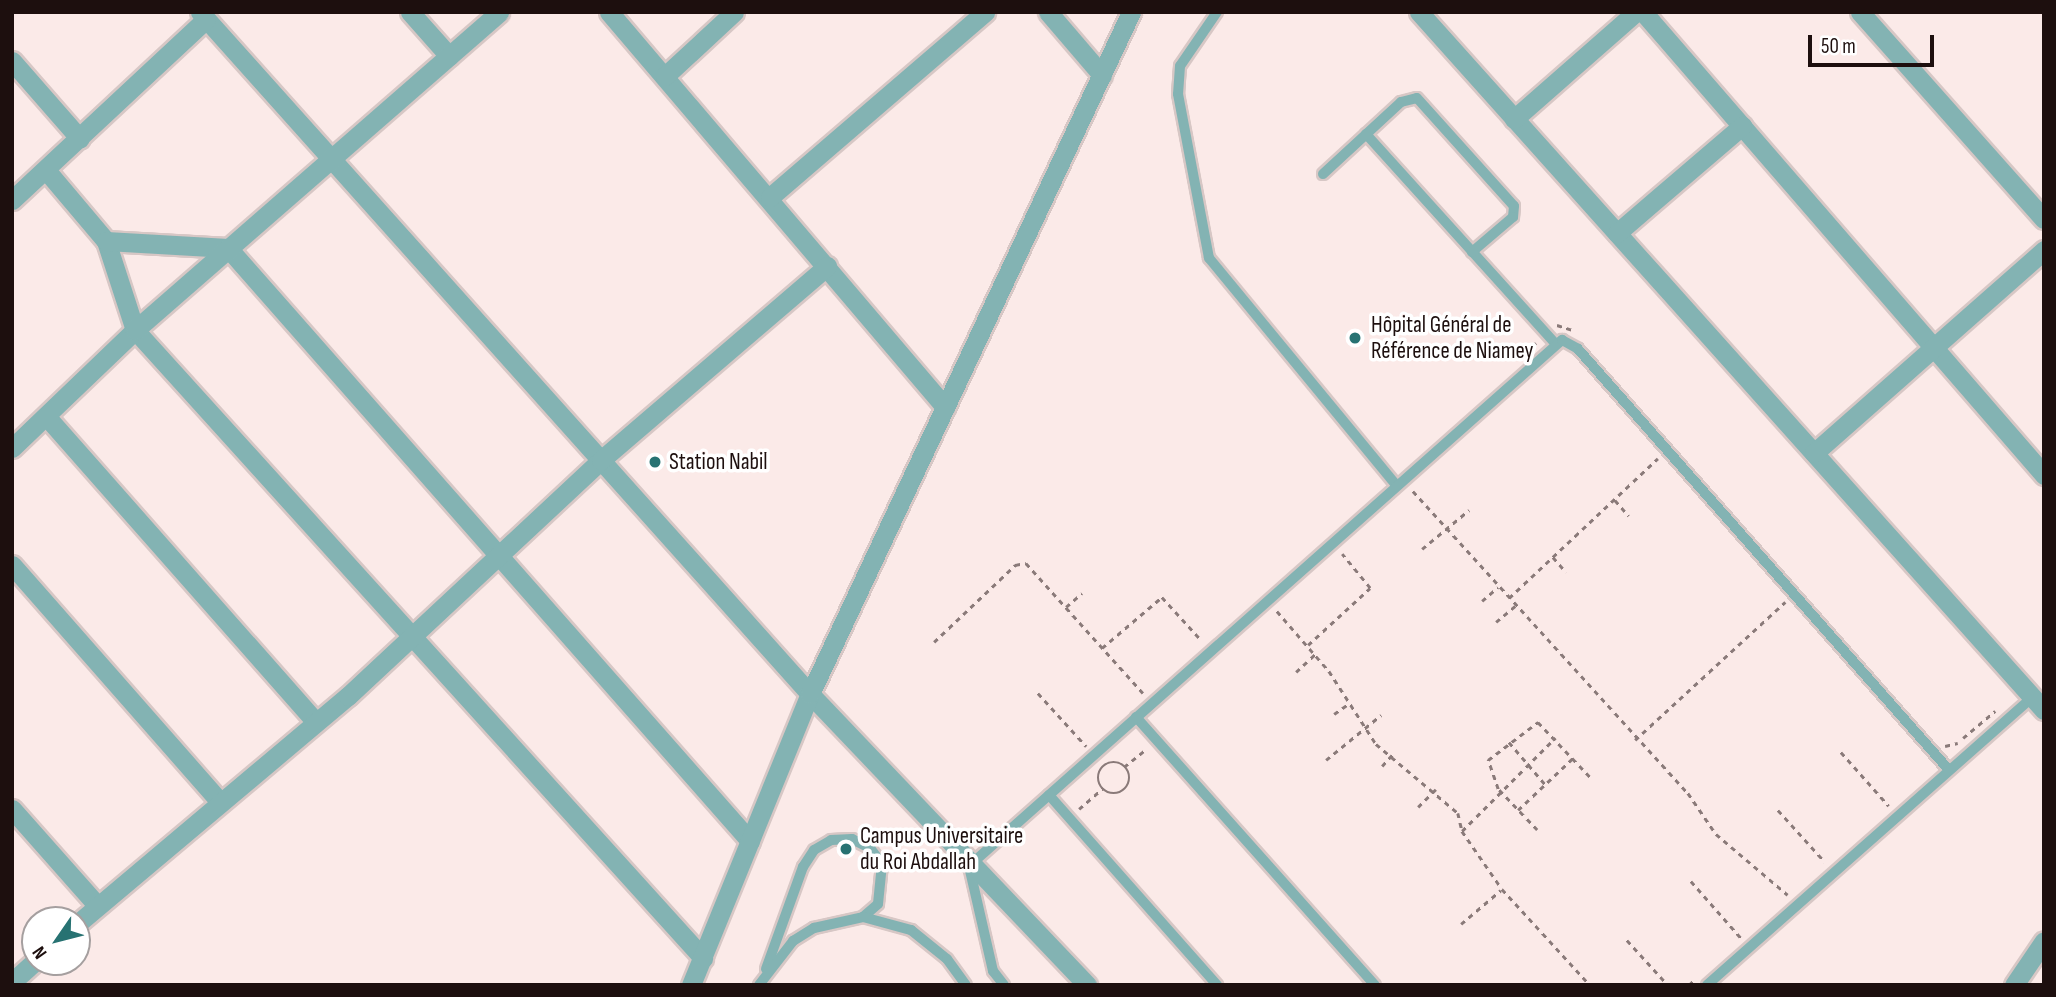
<!DOCTYPE html>
<html>
<head>
<meta charset="utf-8">
<style>
	body { margin:0 }
	#map { position:relative; width:2056px; height:997px; overflow:hidden; background:#fbeae8; font-family:"Sofia Sans Condensed",sans-serif }
	div>[style] { position:absolute }
	.path>* { height:2.5px; margin-top:-1.25px; transform-origin:0; background:repeating-linear-gradient(90deg,#8a7a79 0 5px,transparent 0 10px) }
	.path>.ring { margin:-1.25px; padding:0; box-sizing:content-box; background:none; border:2.5px solid #8a7a79; border-radius:50% }
	.roads { filter:drop-shadow(2px 0 #d7c7c5) drop-shadow(-2px 0 #d7c7c5) drop-shadow(0 2px #d7c7c5) drop-shadow(0 -2px #d7c7c5) }
	.service>* { height:10px; margin:-5px; padding:0 5px; transform-origin:5px; border-radius:5px; background:#83b3b3 }
	.minor>* { height:19px; margin:-9.5px; padding:0 9.5px; transform-origin:9.5px; border-radius:9.5px; background:#83b3b3 }
	.dots>* { width:19px; height:19px; translate:-50% -50%; box-sizing:border-box; border:4px solid #fff; border-radius:50% }
	span { translate:-50% -50%; white-space:nowrap; text-align:center; line-height:1.15; -webkit-text-stroke:7px #fff; paint-order:stroke }
	.poi-label { font-size:23px; color:#1d0f0e }
	.left { translate:0 -50%; text-align:left }
	.frame { position:absolute; inset:0; border:14px solid #1d0f0e; pointer-events:none }
	.north { position:absolute; left:21px; top:906px; width:70px; height:70px; box-sizing:border-box; background:#fff; border:2px solid #a59f9f; border-radius:50%; rotate:235deg; font-size:19px; font-weight:700; line-height:28px; text-align:center; color:#1d0f0e }
	.north::after { content:''; display:block; margin:auto; width:24px; height:32px; background:#277272; clip-path:polygon(50% 0,100% 100%,50% 72%,0 100%) }
	.scale { position:absolute; left:1808px; top:35px; width:126px; height:32px; box-sizing:border-box; border:4px solid #1d0f0e; border-top:0; padding-left:9px; font-size:21px; line-height:24px; white-space:nowrap; color:#1d0f0e; -webkit-text-stroke:5px #fff; paint-order:stroke }
</style>
</head>
<body>
<div id="map">
	<div class="path">
		<div style="left:1557px;top:325px;width:16px;rotate:18deg"></div>
		<div style="left:1518px;top:359px;width:24px;rotate:-42deg"></div>
		<div style="left:1413px;top:491px;width:408px;rotate:47.7deg"></div>
		<div style="left:1688px;top:793px;width:50px;rotate:55.7deg"></div>
		<div style="left:1716px;top:834px;width:94px;rotate:40.3deg"></div>
		<div style="left:1615px;top:500px;width:21px;rotate:49deg"></div>
		<div style="left:1422px;top:549px;width:61px;rotate:-39.7deg"></div>
		<div style="left:1553px;top:557px;width:20px;rotate:49deg"></div>
		<div style="left:1509px;top:598px;width:204px;rotate:-43.2deg"></div>
		<div style="left:1482px;top:601px;width:21px;rotate:-41deg"></div>
		<div style="left:1066px;top:607px;width:21px;rotate:-41deg"></div>
		<div style="left:1277px;top:611px;width:79px;rotate:49.1deg"></div>
		<div style="left:1329px;top:671px;width:87px;rotate:57.2deg"></div>
		<div style="left:1376px;top:744px;width:107px;rotate:40.1deg"></div>
		<div style="left:1458px;top:813px;width:18px;rotate:77deg"></div>
		<div style="left:1462px;top:831px;width:70px;rotate:55.4deg"></div>
		<div style="left:1502px;top:889px;width:130px;rotate:47.5deg"></div>
		<div style="left:1496px;top:622px;width:25px;rotate:-40deg"></div>
		<div style="left:934px;top:642px;width:112px;rotate:-43.5deg"></div>
		<div style="left:1015px;top:565px;width:11px;rotate:-10deg"></div>
		<div style="left:1026px;top:563px;width:175px;rotate:48deg"></div>
		<div style="left:1308px;top:645px;width:84px;rotate:-42.6deg"></div>
		<div style="left:1370px;top:588px;width:44px;rotate:-129.5deg"></div>
		<div style="left:1102px;top:648px;width:79px;rotate:-40.4deg"></div>
		<div style="left:1162px;top:597px;width:59px;rotate:47.7deg"></div>
		<div style="left:1296px;top:672px;width:26px;rotate:-43deg"></div>
		<div style="left:1038px;top:693px;width:72px;rotate:47.8deg"></div>
		<div style="left:1334px;top:714px;width:16px;rotate:-35deg"></div>
		<div style="left:1963px;top:738px;width:42px;rotate:-40.2deg"></div>
		<div style="left:1635px;top:740px;width:204px;rotate:-42.6deg"></div>
		<div style="left:1509px;top:742px;width:55px;rotate:49.4deg"></div>
		<div style="left:1945px;top:746px;width:13px;rotate:-13deg"></div>
		<div style="left:1841px;top:752px;width:72px;rotate:48.4deg"></div>
		<div style="left:1326px;top:760px;width:71px;rotate:-39.3deg"></div>
		<div class="ring" style="left:1098px;top:762px;width:29.5px;height:29.5px"></div>
		<div style="left:1382px;top:766px;width:15px;rotate:-48deg"></div>
		<div style="left:1124px;top:767px;width:28px;rotate:-39deg"></div>
		<div style="left:1418px;top:807px;width:25px;rotate:-45deg"></div>
		<div style="left:1079px;top:809px;width:32px;rotate:-41deg"></div>
		<div style="left:1518px;top:810px;width:76px;rotate:-43.4deg"></div>
		<div style="left:1778px;top:810px;width:70px;rotate:47.9deg"></div>
		<div style="left:1537px;top:830px;width:57px;rotate:-133.6deg"></div>
		<div style="left:1498px;top:789px;width:31px;rotate:-109deg"></div>
		<div style="left:1488px;top:760px;width:63px;rotate:-37.2deg"></div>
		<div style="left:1538px;top:722px;width:79px;rotate:46.5deg"></div>
		<div style="left:1462px;top:831px;width:132px;rotate:-45deg"></div>
		<div style="left:1691px;top:881px;width:76px;rotate:48.7deg"></div>
		<div style="left:1461px;top:924px;width:52px;rotate:-40.4deg"></div>
		<div style="left:1627px;top:940px;width:61px;rotate:47.7deg"></div>
		<div style="left:1689px;top:985px;width:8px;rotate:-45deg"></div>
	</div>
	<div class="roads">
		<div class="service">
			<div style="left:1217px;top:12px;width:65px;rotate:124.4deg"></div>
			<div style="left:1180px;top:66px;width:28px;rotate:94deg"></div>
			<div style="left:1178px;top:94px;width:167px;rotate:79.3deg"></div>
			<div style="left:1209px;top:258px;width:294px;rotate:50.5deg"></div>
			<div style="left:1366px;top:134px;width:282px;rotate:47.9deg"></div>
			<div style="left:1323px;top:174px;width:106px;rotate:-42.7deg"></div>
			<div style="left:1401px;top:102px;width:16px;rotate:-14deg"></div>
			<div style="left:1417px;top:98px;width:145px;rotate:48.1deg"></div>
			<div style="left:1514px;top:206px;width:11px;rotate:95deg"></div>
			<div style="left:1513px;top:217px;width:54px;rotate:139.5deg"></div>
			<div style="left:1136px;top:717px;width:359px;rotate:48.3deg"></div>
			<div style="left:1049px;top:795px;width:254px;rotate:48.5deg"></div>
			<div style="left:766px;top:969px;width:109px;rotate:-70.1deg"></div>
			<div style="left:803px;top:867px;width:20px;rotate:-57deg"></div>
			<div style="left:814px;top:850px;width:20px;rotate:-30deg"></div>
			<div style="left:831px;top:840px;width:21px;rotate:-3deg"></div>
			<div style="left:852px;top:839px;width:20px;rotate:27deg"></div>
			<div style="left:870px;top:848px;width:20px;rotate:53deg"></div>
			<div style="left:882px;top:864px;width:40px;rotate:95.7deg"></div>
			<div style="left:878px;top:904px;width:20px;rotate:139deg"></div>
			<div style="left:759px;top:985px;width:56px;rotate:-52.3deg"></div>
			<div style="left:793px;top:941px;width:25px;rotate:-32deg"></div>
			<div style="left:814px;top:928px;width:50px;rotate:-12.7deg"></div>
			<div style="left:863px;top:917px;width:50px;rotate:15.2deg"></div>
			<div style="left:911px;top:930px;width:46px;rotate:38.9deg"></div>
			<div style="left:947px;top:959px;width:32px;rotate:54deg"></div>
			<div style="left:1004px;top:985px;width:18px;rotate:-128deg"></div>
			<div style="left:993px;top:971px;width:108px;rotate:-102.9deg"></div>
			<div style="left:969px;top:866px;width:793px;rotate:-41.57deg"></div>
			<div style="left:1562px;top:340px;width:18px;rotate:29deg"></div>
			<div style="left:1578px;top:349px;width:561px;rotate:48.61deg"></div>
			<div style="left:1707px;top:985px;width:434px;rotate:-41.5deg"></div>
		</div>
		<div class="minor">
			<div style="left:200px;top:12px;width:915px;rotate:48.19deg"></div>
			<div style="left:810px;top:694px;width:402px;rotate:46.4deg"></div>
			<div style="left:410px;top:12px;width:59px;rotate:48.4deg"></div>
			<div style="left:609px;top:12px;width:519px;rotate:49.61deg"></div>
			<div style="left:1048px;top:12px;width:83px;rotate:49.4deg"></div>
			<div style="left:1419px;top:12px;width:937px;rotate:48.16deg"></div>
			<div style="left:1643px;top:12px;width:613px;rotate:49.1deg"></div>
			<div style="left:1860px;top:12px;width:277px;rotate:48.4deg"></div>
			<div style="left:12px;top:61px;width:103px;rotate:48.9deg"></div>
			<div style="left:665px;top:76px;width:94px;rotate:-42.8deg"></div>
			<div style="left:1514px;top:119px;width:162px;rotate:-41.3deg"></div>
			<div style="left:46px;top:170px;width:93px;rotate:49.8deg"></div>
			<div style="left:106px;top:241px;width:94px;rotate:72deg"></div>
			<div style="left:135px;top:330px;width:847px;rotate:47.87deg"></div>
			<div style="left:770px;top:197px;width:284px;rotate:-40.7deg"></div>
			<div style="left:12px;top:200px;width:265px;rotate:-43deg"></div>
			<div style="left:1617px;top:233px;width:165px;rotate:-40.6deg"></div>
			<div style="left:106px;top:241px;width:122px;rotate:3.3deg"></div>
			<div style="left:228px;top:248px;width:790px;rotate:48.64deg"></div>
			<div style="left:46px;top:416px;width:408px;rotate:48.6deg"></div>
			<div style="left:12px;top:448px;width:170px;rotate:-43.8deg"></div>
			<div style="left:135px;top:330px;width:483px;rotate:-41.1deg"></div>
			<div style="left:1814px;top:453px;width:307px;rotate:-41.4deg"></div>
			<div style="left:12px;top:565px;width:315px;rotate:48.7deg"></div>
			<div style="left:12px;top:809px;width:128px;rotate:48.5deg"></div>
			<div style="left:77px;top:924px;width:354px;rotate:-40.1deg"></div>
			<div style="left:348px;top:696px;width:346px;rotate:-43deg"></div>
			<div style="left:601px;top:460px;width:298px;rotate:-40.6deg"></div>
			<div style="left:12px;top:982px;width:31px;rotate:-42deg"></div>
			<div style="left:691px;top:985px;width:314px;rotate:-67.8deg"></div>
			<div style="left:810px;top:694px;width:754px;rotate:-64.79deg"></div>
			<div style="left:2014px;top:985px;width:53px;rotate:-55.7deg"></div>
		</div>
	</div>
	<div class="dots">
		<div style="left:1355px;top:338px;background:#277272"></div>
		<div style="left:655px;top:462px;background:#277272"></div>
		<div style="left:846px;top:849px;background:#277272"></div>
	</div>
	<div class="poi-label">
		<span class="left" style="left:1371px;top:338px">Hôpital Général de<br>Référence de Niamey</span>
		<span class="left" style="left:669px;top:462px">Station Nabil</span>
		<span class="left" style="left:860px;top:849px">Campus Universitaire<br>du Roi Abdallah</span>
	</div>
	<div class="frame"></div>
	<div class="north">N</div>
	<div class="scale">50 m</div>
</div>
</body>
</html>
